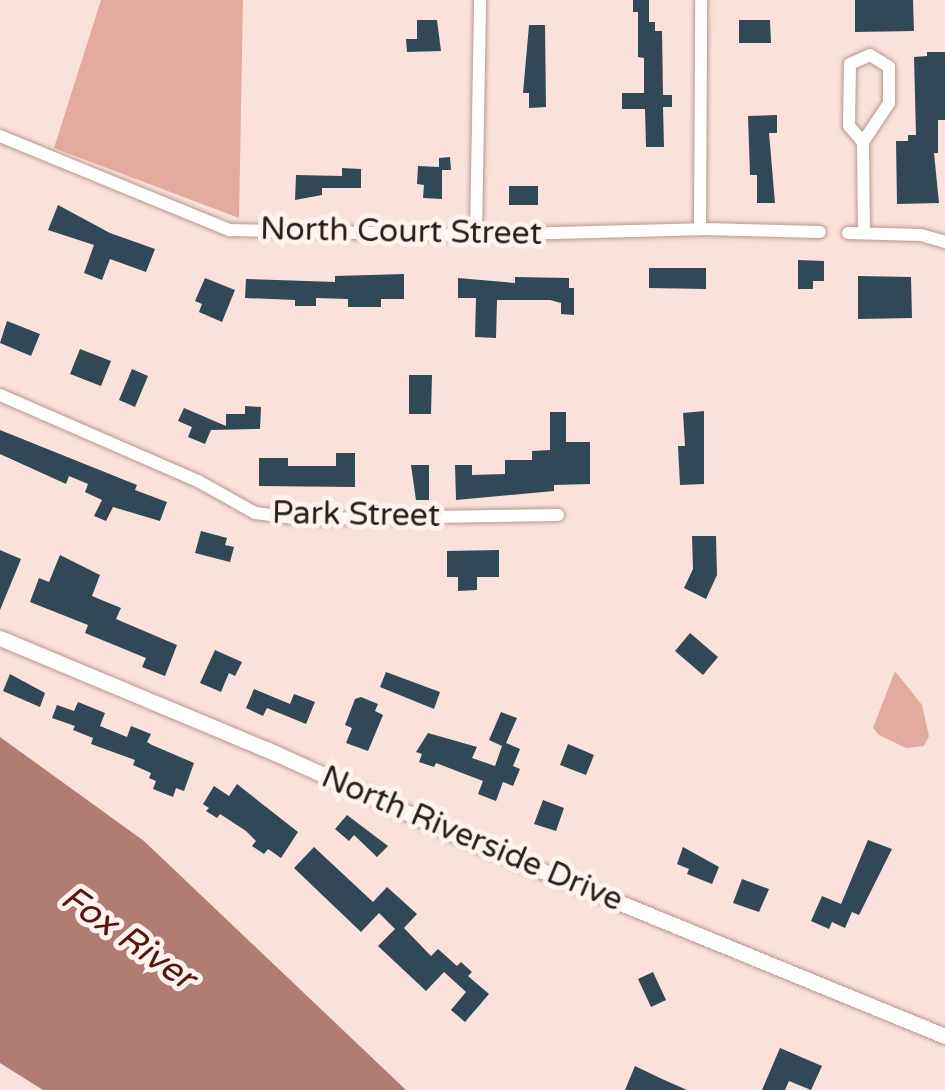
<!DOCTYPE html>
<style>
body{margin:0}
#map{position:relative;width:945px;height:1090px;overflow:hidden;background:#fbe1db;font-family:"Varela Round",sans-serif}
div>[style]{position:absolute}
.green>*{inset:0;background:#e2ab9d}
.water>*{inset:0;background:#b17d70}
.building>*{inset:0;background:#314856}
.roads{filter:drop-shadow(0 0 2px #b59890) drop-shadow(0 0 2px #b59890)}
.minor>*{height:12px;margin:-6px;padding:0 6px;transform-origin:6px;border-radius:6px;background:#fff}
.tertiary>*{height:15px;margin:-7.5px;padding:0 7.5px;transform-origin:7.5px;border-radius:7.5px;background:#fff}
span{translate:-50% -50%;white-space:nowrap;text-align:center;line-height:1.15;-webkit-text-stroke:10px #fff2ef;paint-order:stroke}
.street-label{font-size:32px;color:#2b1f1d}
.water-label{font-size:35px;color:#571607;font-style:italic}
</style>
<div id="map">
<div class="green">
<div style="clip-path:polygon(101px 0,243px 0,239px 218px,54px 148px)"></div>
<div style="clip-path:polygon(895px 671px,922px 705px,929px 736px,924px 746px,906px 748px,879px 735px,873px 728px)"></div>
</div>
<div class="water">
<div style="clip-path:polygon(0 737px,144px 841px,406px 1090px,43px 1090px,0 1063px)"></div>
</div>
<div class="building">
<div style="clip-path:polygon(633px 0,649px 0,649px 22px,655px 22px,655px 31px,662px 31px,663px 95px,672px 95px,672px 107px,663px 107px,664px 147px,646px 147px,645px 109px,622px 109px,622px 93px,644px 93px,644px 58px,638px 57px,638px 12px,633px 12px)"></div>
<div style="clip-path:polygon(855px 0,913px 0,914px 31px,855px 32px)"></div>
<div style="clip-path:polygon(417px 20px,437px 20px,441px 51px,407px 52px,406px 39px,417px 39px)"></div>
<div style="clip-path:polygon(739px 20px,770px 20px,771px 43px,739px 43px)"></div>
<div style="clip-path:polygon(529px 25px,545px 25px,546px 107px,529px 108px,529px 93px,523px 93px)"></div>
<div style="clip-path:polygon(927px 52px,945px 52px,945px 120px,938px 120px,938px 153px,934px 153px,939px 203px,897px 204px,896px 141px,908px 141px,908px 135px,916px 135px,914px 57px,927px 56px)"></div>
<div style="clip-path:polygon(777px 115px,777px 133px,769px 133px,775px 203px,757px 203px,757px 175px,750px 175px,748px 116px)"></div>
<div style="clip-path:polygon(450px 157px,451px 170px,442px 170px,442px 199px,423px 198px,424px 185px,417px 184px,418px 166px,439px 167px,439px 158px)"></div>
<div style="clip-path:polygon(342px 168px,361px 169px,361px 188px,322px 188px,322px 195px,295px 200px,296px 175px,342px 176px)"></div>
<div style="clip-path:polygon(509px 186px,538px 186px,538px 205px,509px 205px)"></div>
<div style="clip-path:polygon(58px 205px,110px 233px,155px 249px,146px 272px,110px 259px,102px 280px,84px 273px,94px 245px,48px 230px)"></div>
<div style="clip-path:polygon(798px 260px,824px 261px,824px 281px,813px 281px,813px 289px,798px 289px)"></div>
<div style="clip-path:polygon(649px 268px,706px 268px,706px 289px,649px 288px)"></div>
<div style="clip-path:polygon(404px 274px,404px 299px,381px 299px,381px 307px,348px 307px,348px 299px,316px 298px,316px 306px,295px 306px,295px 300px,245px 298px,246px 279px,335px 282px,335px 276px)"></div>
<div style="clip-path:polygon(858px 276px,911px 277px,912px 318px,858px 319px)"></div>
<div style="clip-path:polygon(515px 277px,569px 278px,569px 288px,574px 288px,574px 315px,561px 314px,561px 303px,550px 300px,497px 300px,496px 338px,475px 337px,476px 298px,458px 298px,458px 278px,515px 283px)"></div>
<div style="clip-path:polygon(205px 278px,235px 290px,222px 322px,199px 312px,202px 304px,195px 301px)"></div>
<div style="clip-path:polygon(7px 321px,40px 334px,31px 356px,0 343px)"></div>
<div style="clip-path:polygon(80px 349px,111px 361px,101px 386px,70px 374px)"></div>
<div style="clip-path:polygon(132px 369px,148px 376px,135px 407px,119px 400px)"></div>
<div style="clip-path:polygon(409px 375px,432px 375px,431px 414px,409px 414px)"></div>
<div style="clip-path:polygon(245px 406px,261px 407px,260px 429px,211px 430px,205px 444px,188px 437px,192px 427px,178px 421px,184px 408px,226px 426px,226px 414px,245px 414px)"></div>
<div style="clip-path:polygon(704px 411px,704px 484px,680px 485px,678px 446px,685px 446px,683px 413px)"></div>
<div style="clip-path:polygon(550px 412px,566px 412px,566px 442px,590px 442px,590px 484px,554px 485px,554px 491px,456px 500px,455px 465px,472px 465px,472px 475px,505px 474px,505px 460px,532px 460px,532px 451px,550px 450px)"></div>
<div style="clip-path:polygon(0 430px,137px 485px,135px 490px,167px 502px,160px 521px,113px 507px,106px 521px,94px 516px,102px 500px,85px 492px,88px 484px,69px 476px,66px 484px,0 454px)"></div>
<div style="clip-path:polygon(336px 453px,355px 453px,355px 487px,259px 486px,259px 458px,288px 458px,288px 466px,336px 466px)"></div>
<div style="clip-path:polygon(411px 465px,429px 465px,429px 500px,416px 500px)"></div>
<div style="clip-path:polygon(201px 531px,227px 538px,225px 545px,234px 547px,230px 562px,195px 553px)"></div>
<div style="clip-path:polygon(692px 536px,716px 536px,717px 575px,706px 599px,684px 588px,693px 569px)"></div>
<div style="clip-path:polygon(0 550px,21px 559px,0 610px)"></div>
<div style="clip-path:polygon(499px 550px,499px 577px,477px 577px,477px 590px,458px 591px,458px 577px,447px 577px,447px 551px)"></div>
<div style="clip-path:polygon(60px 555px,100px 575px,92px 596px,121px 608px,116px 619px,177px 645px,165px 676px,142px 667px,146px 658px,85px 633px,88px 625px,30px 602px,39px 578px,49px 582px)"></div>
<div style="clip-path:polygon(690px 633px,718px 657px,703px 675px,675px 651px)"></div>
<div style="clip-path:polygon(215px 650px,242px 662px,235px 676px,229px 673px,221px 692px,200px 683px)"></div>
<div style="clip-path:polygon(386px 672px,440px 692px,434px 709px,380px 687px)"></div>
<div style="clip-path:polygon(10px 674px,45px 693px,40px 707px,3px 691px)"></div>
<div style="clip-path:polygon(254px 689px,290px 704px,294px 694px,315px 702px,306px 724px,267px 708px,263px 716px,246px 708px)"></div>
<div style="clip-path:polygon(361px 697px,378px 704px,375px 711px,383px 715px,368px 751px,346px 743px,352px 728px,345px 725px,355px 699px)"></div>
<div style="clip-path:polygon(78px 702px,105px 713px,100px 726px,127px 737px,131px 726px,151px 734px,147px 742px,152px 745px,194px 763px,184px 791px,176px 788px,173px 797px,153px 789px,156px 781px,149px 778px,151px 773px,133px 765px,135px 760px,91px 744px,93px 738px,73px 730px,75px 726px,52px 718px,57px 705px,74px 711px)"></div>
<div style="clip-path:polygon(501px 712px,517px 718px,506px 743px,520px 749px,513px 766px,520px 769px,513px 786px,503px 782px,496px 801px,478px 794px,483px 781px,436px 763px,434px 767px,419px 762px,422px 754px,416px 752px,428px 733px,477px 747px,472px 758px,495px 766px,502px 746px,489px 740px)"></div>
<div style="clip-path:polygon(568px 744px,594px 755px,586px 775px,560px 765px)"></div>
<div style="clip-path:polygon(237px 784px,298px 832px,281px 858px,268px 849px,264px 854px,252px 846px,256px 841px,246px 831px,220px 814px,217px 818px,206px 811px,209px 808px,203px 804px,214px 786px,229px 796px)"></div>
<div style="clip-path:polygon(543px 800px,564px 808px,556px 831px,534px 824px)"></div>
<div style="clip-path:polygon(347px 815px,388px 846px,377px 857px,354px 835px,349px 841px,335px 829px)"></div>
<div style="clip-path:polygon(868px 840px,892px 849px,859px 915px,852px 912px,845px 928px,832px 922px,829px 929px,811px 921px,822px 896px,841px 904px)"></div>
<div style="clip-path:polygon(314px 847px,373px 902px,387px 887px,417px 914px,404px 928px,431px 956px,438px 949px,457px 966px,461px 962px,472px 972px,468px 976px,489px 994px,465px 1022px,451px 1010px,466px 992px,444px 972px,426px 991px,378px 946px,395px 929px,379px 913px,361px 932px,294px 868px)"></div>
<div style="clip-path:polygon(683px 847px,719px 867px,712px 884px,687px 874px,689px 869px,677px 864px)"></div>
<div style="clip-path:polygon(742px 879px,769px 889px,759px 912px,733px 903px)"></div>
<div style="clip-path:polygon(653px 972px,666px 1000px,651px 1007px,638px 979px)"></div>
<div style="clip-path:polygon(780px 1048px,822px 1066px,811px 1090px,789px 1081px,785px 1090px,762px 1090px)"></div>
<div style="clip-path:polygon(635px 1066px,662px 1079px,687px 1090px,625px 1090px)"></div>
</div>
<div class="roads">
<div class="minor">
<div style="left:0;top:136px;width:248px;rotate:22.3deg"></div>
<div style="left:229px;top:230px;width:247px;rotate:1.2deg"></div>
<div style="left:476px;top:235px;width:224px;rotate:-1.5deg"></div>
<div style="left:700px;top:229px;width:120px;rotate:1.4deg"></div>
<div style="left:863px;top:142px;width:21px;rotate:-131deg"></div>
<div style="left:849px;top:126px;width:62px;rotate:-89.1deg"></div>
<div style="left:850px;top:64px;width:22px;rotate:-24deg"></div>
<div style="left:870px;top:55px;width:22px;rotate:32deg"></div>
<div style="left:889px;top:67px;width:36px;rotate:90deg"></div>
<div style="left:889px;top:103px;width:47px;rotate:123.7deg"></div>
<div style="left:863px;top:142px;width:91px;rotate:89.4deg"></div>
<div style="left:700px;top:229px;width:229px;rotate:-89.7deg"></div>
<div style="left:848px;top:233px;width:73px;rotate:1.6deg"></div>
<div style="left:921px;top:235px;width:25px;rotate:16deg"></div>
<div style="left:476px;top:235px;width:235px;rotate:-89deg"></div>
<div style="left:0;top:395px;width:216px;rotate:23.5deg"></div>
<div style="left:198px;top:481px;width:65px;rotate:29.3deg"></div>
<div style="left:255px;top:513px;width:49px;rotate:7deg"></div>
<div style="left:304px;top:519px;width:254px;rotate:-0.9deg"></div>
</div>
<div class="tertiary">
<div style="left:0;top:638px;width:288px;rotate:22.7deg"></div>
<div style="left:266px;top:749px;width:234px;rotate:24.3deg"></div>
<div style="left:479px;top:845px;width:504px;rotate:22.29deg"></div>
</div>
</div>
<div class="street-label">
<span style="left:401px;top:232px;rotate:1deg">North Court Street</span>
<span style="left:356px;top:515px;rotate:1deg">Park Street</span>
<span style="left:472px;top:839px;rotate:23deg">North Riverside Drive</span>
</div>
<div class="water-label">
<span style="left:128px;top:938px;rotate:35deg">Fox River</span>
</div>
</div>
